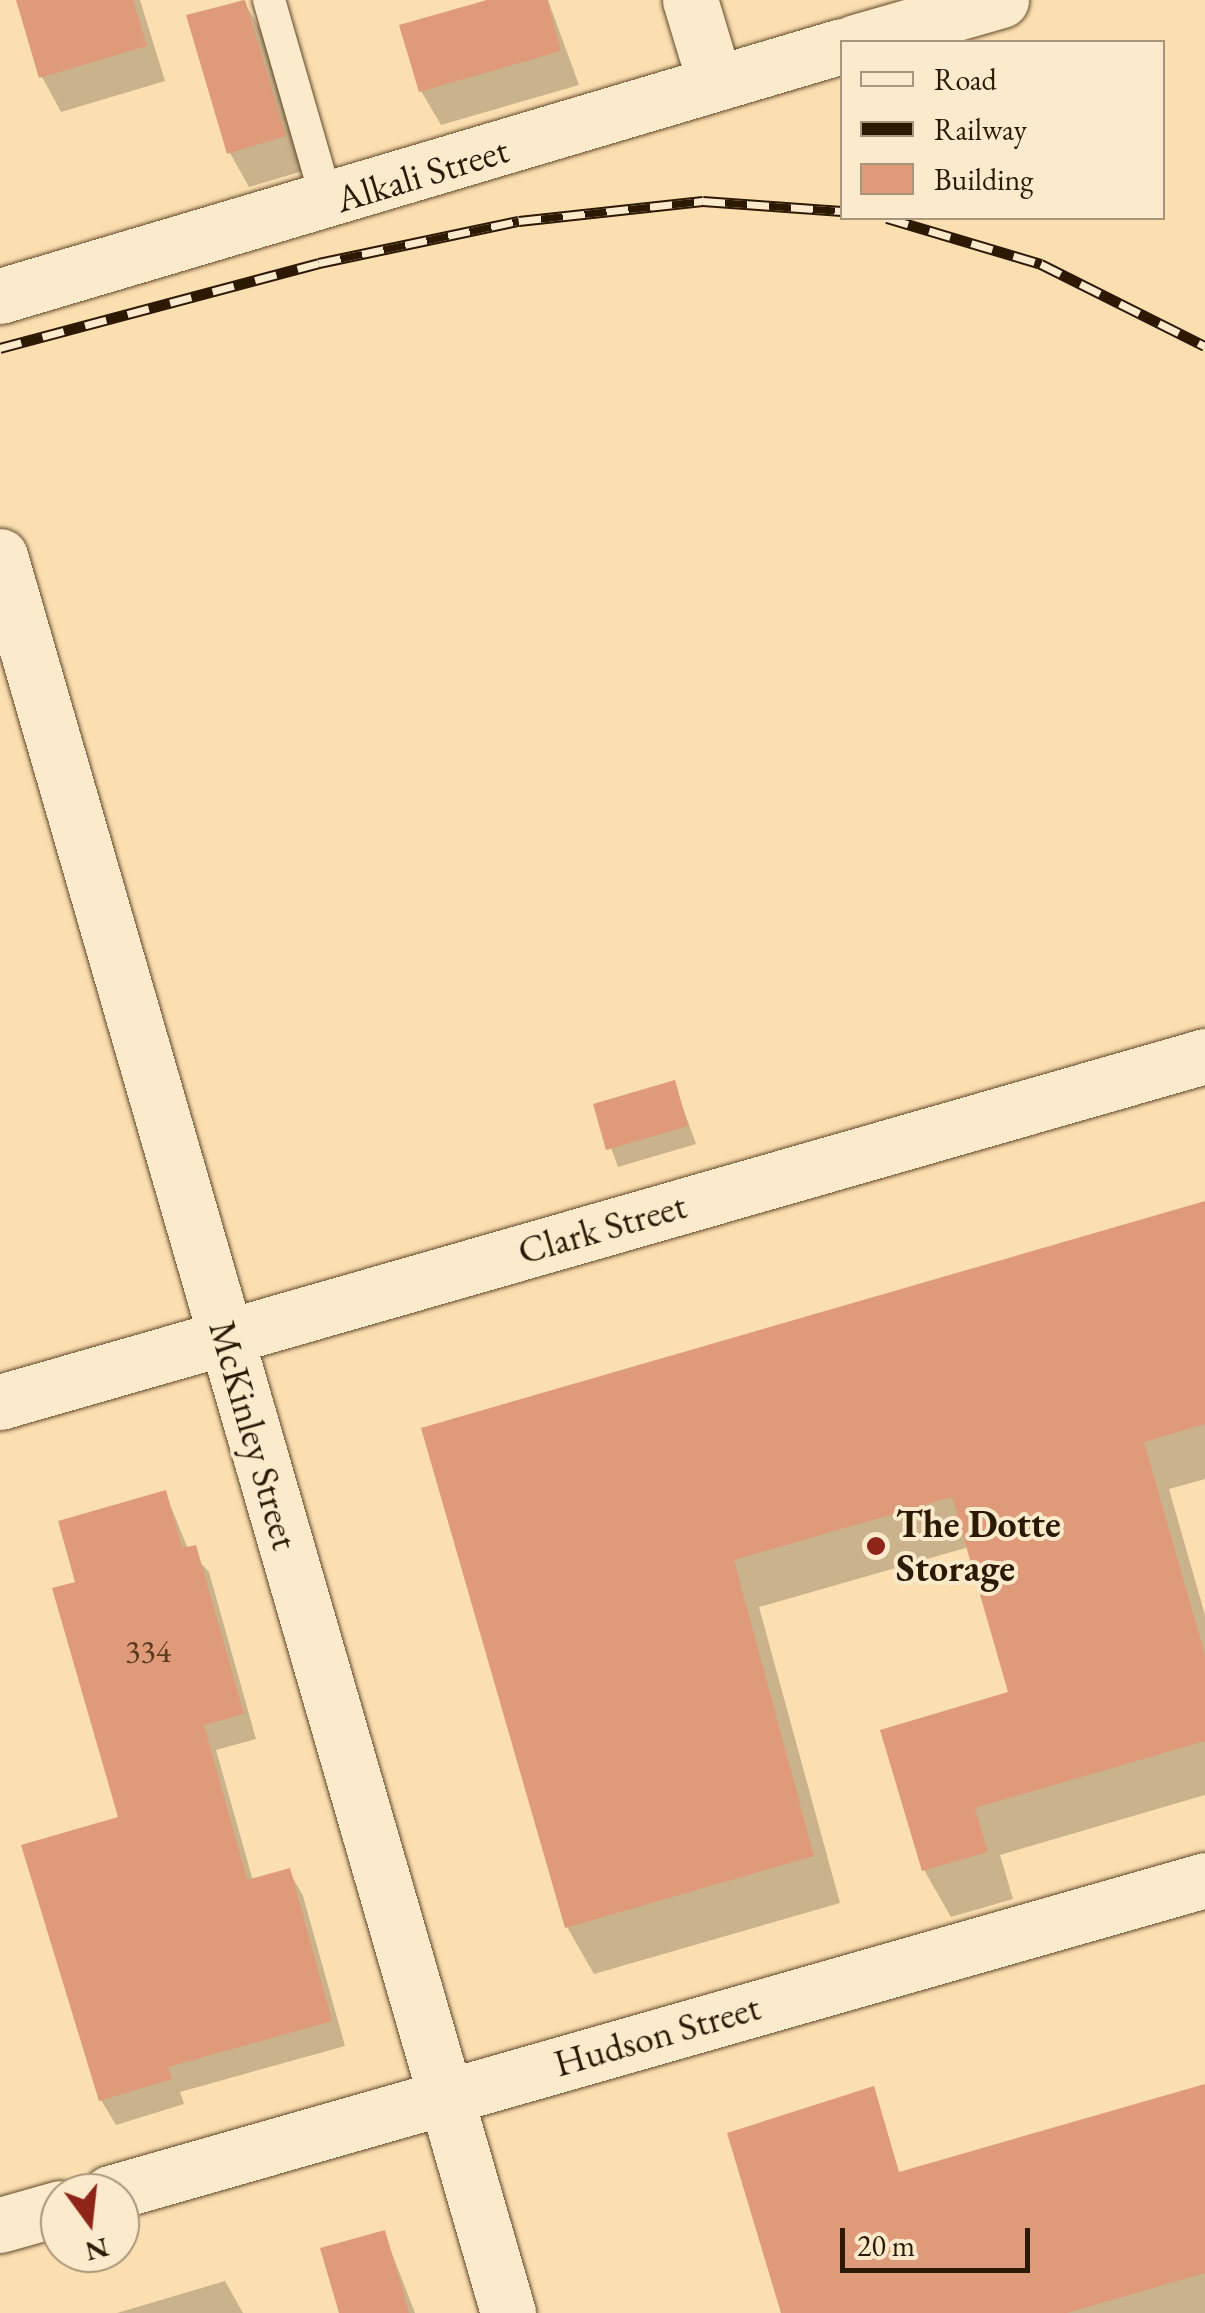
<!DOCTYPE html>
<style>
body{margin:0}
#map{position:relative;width:1205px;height:2313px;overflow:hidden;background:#fcdfb0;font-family:"EB Garamond",serif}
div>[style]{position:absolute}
.shadow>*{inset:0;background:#0003}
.building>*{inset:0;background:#df9b79}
.roads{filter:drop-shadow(0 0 2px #604a2c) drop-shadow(0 0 2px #604a2c)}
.lane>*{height:32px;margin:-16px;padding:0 16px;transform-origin:16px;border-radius:16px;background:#fdeacc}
.street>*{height:55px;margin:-27.5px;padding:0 27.5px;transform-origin:27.5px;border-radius:27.5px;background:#fdeacc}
.rail>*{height:11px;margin-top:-5.5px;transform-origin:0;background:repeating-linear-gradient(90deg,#fdeacc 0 22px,#2c1900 0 44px);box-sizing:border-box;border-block:2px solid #2c1900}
.dots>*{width:28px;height:28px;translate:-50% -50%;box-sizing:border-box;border:5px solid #fdeacc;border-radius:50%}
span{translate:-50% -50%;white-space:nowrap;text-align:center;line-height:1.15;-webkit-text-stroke:8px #fdeacc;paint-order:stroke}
.number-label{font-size:32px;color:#593a1e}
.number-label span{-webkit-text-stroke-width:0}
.street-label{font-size:38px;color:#2c1900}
.poi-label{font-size:38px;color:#2c1900;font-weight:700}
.left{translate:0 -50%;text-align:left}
.legend{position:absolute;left:840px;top:40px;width:325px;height:180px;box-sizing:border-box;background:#fdeacc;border:2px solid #a9967a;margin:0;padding:12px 18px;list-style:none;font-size:30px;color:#2c1900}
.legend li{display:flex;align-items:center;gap:20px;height:50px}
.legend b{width:50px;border:2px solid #a9967a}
.north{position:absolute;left:40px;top:2173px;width:100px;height:100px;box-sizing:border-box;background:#fdeacc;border:2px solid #a9967a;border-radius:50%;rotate:165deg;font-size:28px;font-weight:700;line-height:40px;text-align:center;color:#2c1900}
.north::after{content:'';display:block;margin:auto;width:35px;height:45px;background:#8f2418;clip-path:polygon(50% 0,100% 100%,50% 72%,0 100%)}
.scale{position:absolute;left:840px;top:2228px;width:190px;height:45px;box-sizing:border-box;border:5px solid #2c1900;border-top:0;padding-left:12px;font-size:30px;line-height:35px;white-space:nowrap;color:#2c1900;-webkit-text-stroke:8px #fdeacc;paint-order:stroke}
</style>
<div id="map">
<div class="shadow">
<div style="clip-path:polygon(22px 0,140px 0,165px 81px,61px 112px,42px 77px)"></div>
<div style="clip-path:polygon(243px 0,263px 34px,303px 171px,249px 187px,230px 153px,189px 17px)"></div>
<div style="clip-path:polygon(496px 0,548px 0,579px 85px,441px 125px,421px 91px)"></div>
<div style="clip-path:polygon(674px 1083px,696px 1144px,618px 1167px,596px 1106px)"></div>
<div style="clip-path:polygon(1205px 1208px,1205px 1479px,1169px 1489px,1205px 1615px,1205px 1795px,1000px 1855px,1013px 1899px,951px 1917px,924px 1870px,1012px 1693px,969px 1547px,759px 1607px,840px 1903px,594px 1974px,567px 1927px,424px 1429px)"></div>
<div style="clip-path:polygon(165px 1492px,188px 1549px,209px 1572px,256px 1739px,216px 1750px,253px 1881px,289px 1871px,303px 1896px,345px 2046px,180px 2092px,184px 2104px,116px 2125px,101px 2100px,121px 1818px,78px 1584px)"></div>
<div style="clip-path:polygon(1205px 2086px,1205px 2313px,945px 2313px)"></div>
<div style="clip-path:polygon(384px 2233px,415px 2313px,342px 2313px)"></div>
<div style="clip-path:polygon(225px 2281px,243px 2313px,117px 2313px)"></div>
</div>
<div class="building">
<div style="clip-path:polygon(16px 0,133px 0,147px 46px,39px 78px)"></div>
<div style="clip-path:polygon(245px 0,286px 136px,227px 154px,186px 15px)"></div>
<div style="clip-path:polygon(487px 0,547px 0,561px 51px,419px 92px,399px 25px)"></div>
<div style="clip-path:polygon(675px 1080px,688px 1126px,606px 1150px,593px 1104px)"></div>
<div style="clip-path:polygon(1205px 1201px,1205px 1424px,1144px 1442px,1205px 1655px,1205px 1741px,975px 1808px,988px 1852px,922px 1871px,880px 1730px,1008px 1692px,952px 1497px,734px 1560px,814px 1856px,565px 1928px,421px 1428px)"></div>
<div style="clip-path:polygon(166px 1490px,182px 1548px,196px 1545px,244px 1714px,204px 1725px,247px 1880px,290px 1868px,332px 2021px,168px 2067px,172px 2079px,99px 2101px,21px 1845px,118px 1817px,52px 1588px,75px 1582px,58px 1521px)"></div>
<div style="clip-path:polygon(1205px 2084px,1205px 2273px,1067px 2313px,781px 2313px,727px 2133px,874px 2086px,899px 2172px)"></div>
<div style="clip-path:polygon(385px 2230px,409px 2313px,339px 2313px,320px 2248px)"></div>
</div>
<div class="roads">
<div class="lane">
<div style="left:269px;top:0;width:212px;rotate:73.9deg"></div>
</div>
<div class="street">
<div style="left:690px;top:0;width:87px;rotate:73.2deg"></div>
<div style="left:855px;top:42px;width:152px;rotate:-16deg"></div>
<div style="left:0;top:296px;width:878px;rotate:-16.54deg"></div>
<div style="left:0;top:556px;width:1829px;rotate:73.87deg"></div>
<div style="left:0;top:1402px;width:1254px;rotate:-16.02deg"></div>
<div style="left:110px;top:2193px;width:1139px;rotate:-15.95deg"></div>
<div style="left:0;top:2225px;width:62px;rotate:-15.8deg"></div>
</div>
</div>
<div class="rail">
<div style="left:887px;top:218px;width:161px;rotate:16.6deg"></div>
<div style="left:1041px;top:264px;width:183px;rotate:26.6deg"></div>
<div style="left:0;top:348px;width:330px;rotate:-14.9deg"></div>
<div style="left:319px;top:263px;width:204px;rotate:-11.9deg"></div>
<div style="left:519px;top:221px;width:185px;rotate:-6.2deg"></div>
<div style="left:703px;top:201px;width:139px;rotate:4.1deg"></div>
</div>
<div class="dots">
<div style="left:876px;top:1546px;background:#8f2418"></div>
</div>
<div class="number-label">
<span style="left:148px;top:1651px">334</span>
</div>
<div class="street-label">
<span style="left:422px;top:174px;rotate:-17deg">Alkali Street</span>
<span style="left:602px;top:1228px;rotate:-16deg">Clark Street</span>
<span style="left:254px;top:1435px;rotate:74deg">McKinley Street</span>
<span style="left:657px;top:2035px;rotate:-16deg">Hudson Street</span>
</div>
<div class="poi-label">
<span class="left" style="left:896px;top:1546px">The Dotte<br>Storage</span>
</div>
<ul class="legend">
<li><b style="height:12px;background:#fdeacc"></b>Road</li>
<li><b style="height:12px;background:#2c1900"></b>Railway</li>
<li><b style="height:28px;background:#df9b79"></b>Building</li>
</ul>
<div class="north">N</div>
<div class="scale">20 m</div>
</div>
